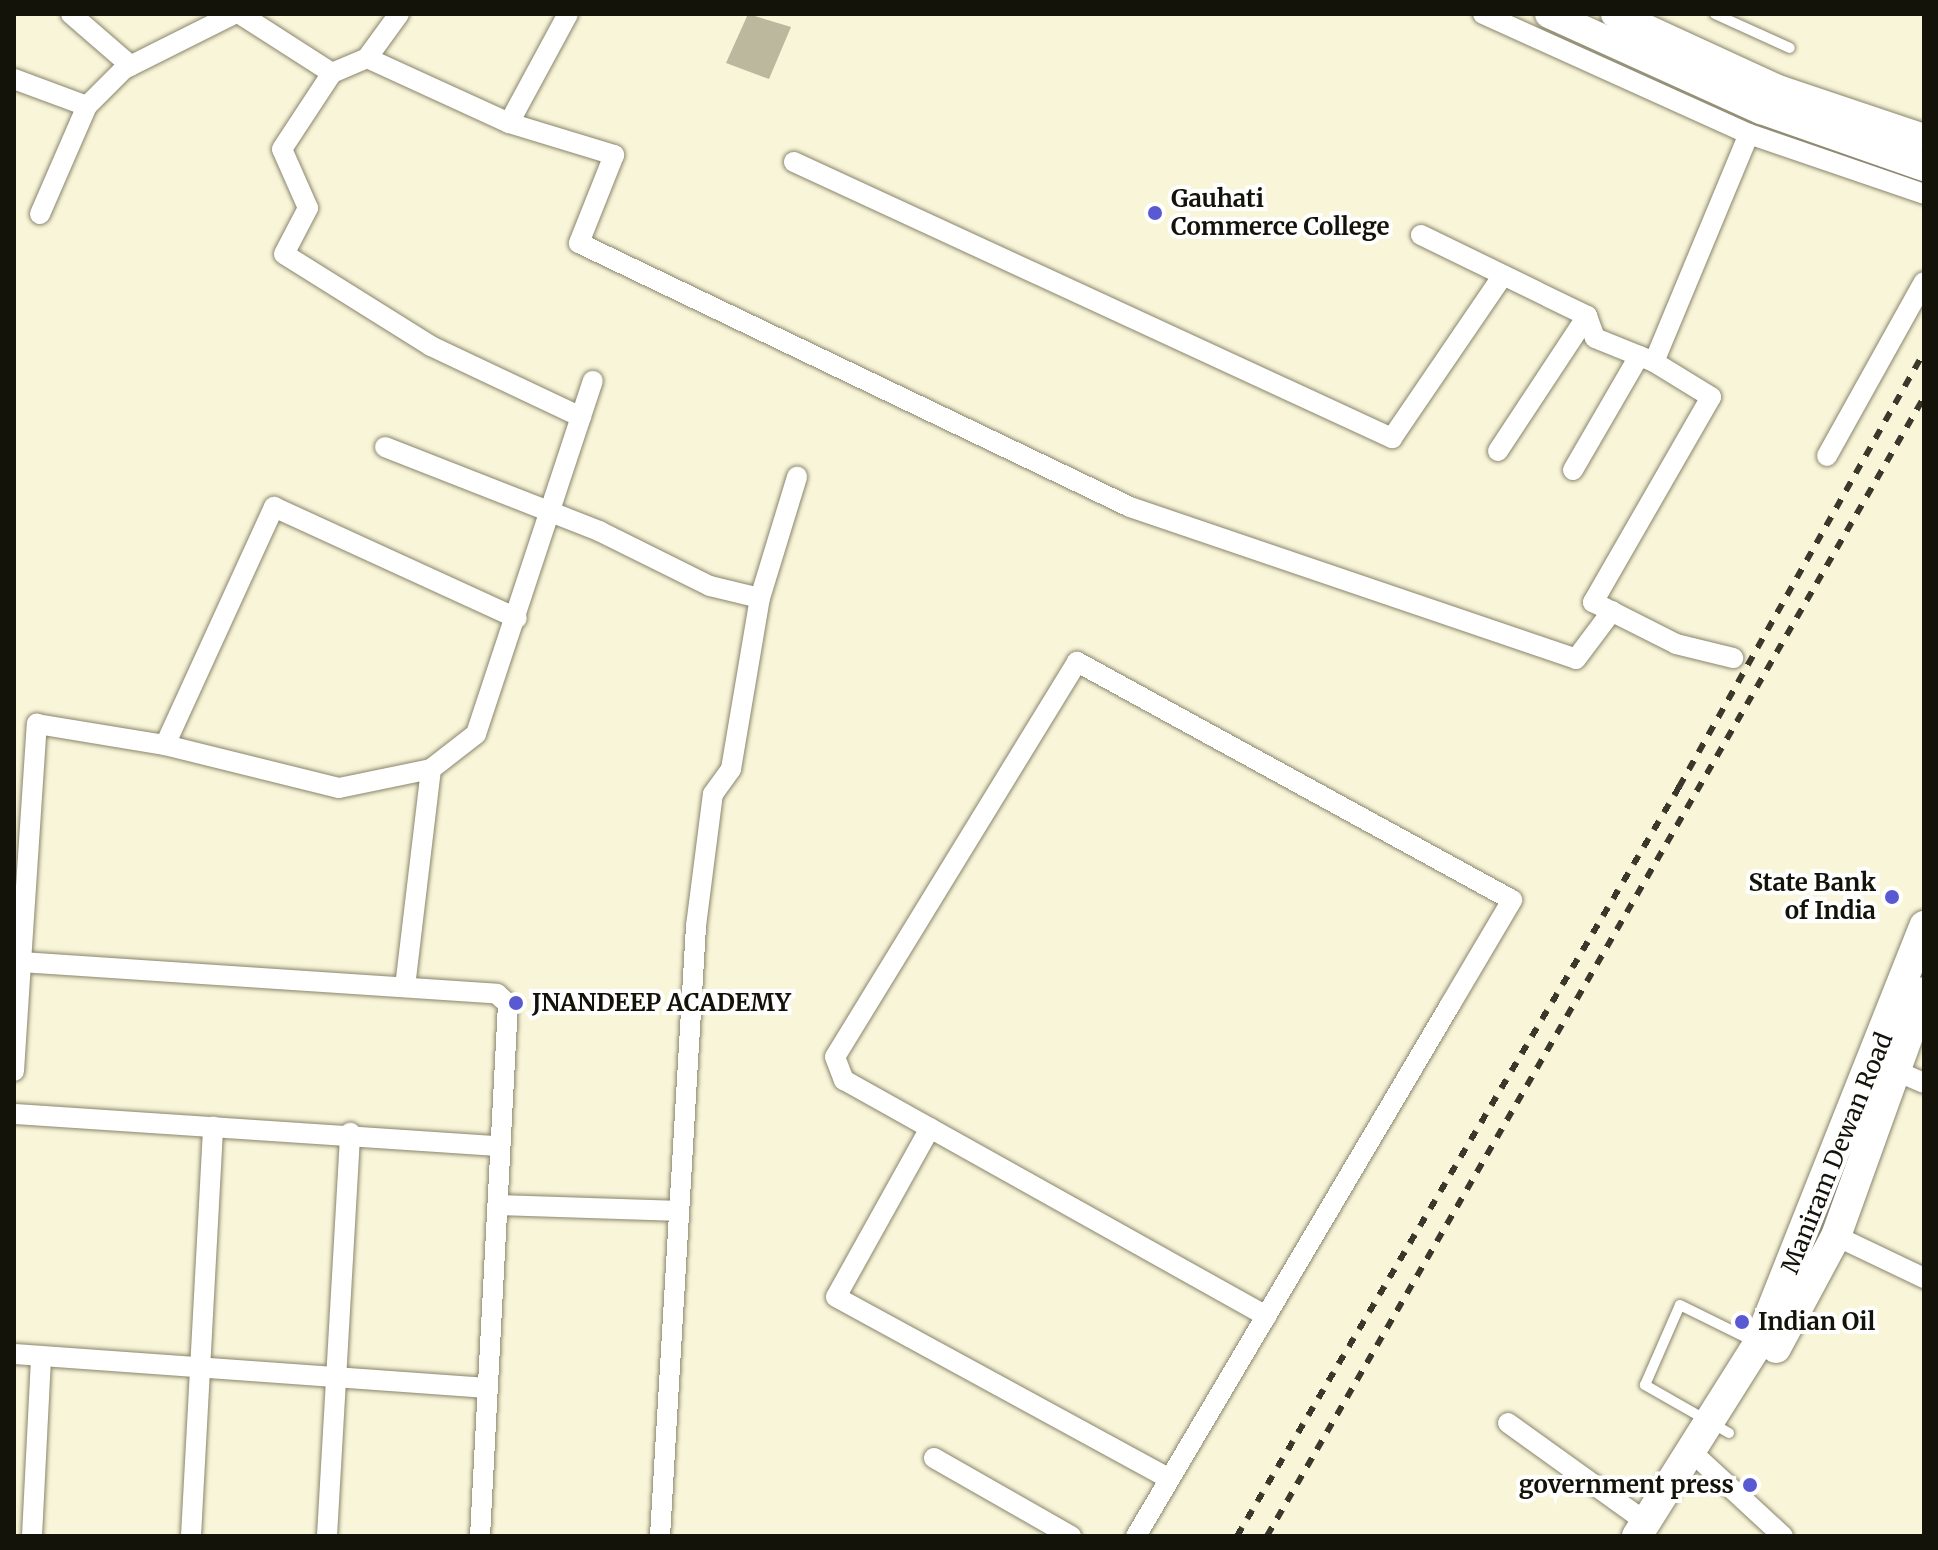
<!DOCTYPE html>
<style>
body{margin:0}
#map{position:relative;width:1938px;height:1550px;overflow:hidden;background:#f9f5d9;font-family:Merriweather,serif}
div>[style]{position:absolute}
.building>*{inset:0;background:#bcb89d}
.roads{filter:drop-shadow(0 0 2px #89856c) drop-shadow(0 0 2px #89856c)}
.lane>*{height:10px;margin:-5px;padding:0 5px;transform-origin:5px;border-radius:5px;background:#fff}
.street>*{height:20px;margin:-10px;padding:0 10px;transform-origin:10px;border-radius:10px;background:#fff}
.secondary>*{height:28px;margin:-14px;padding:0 14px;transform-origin:14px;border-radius:14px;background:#fff}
.primary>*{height:30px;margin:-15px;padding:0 15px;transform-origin:15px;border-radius:15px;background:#fff}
.rail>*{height:6px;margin-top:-3px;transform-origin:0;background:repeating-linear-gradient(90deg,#3a382b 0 10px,transparent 0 20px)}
.dots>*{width:22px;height:22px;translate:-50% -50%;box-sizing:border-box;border:4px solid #fff;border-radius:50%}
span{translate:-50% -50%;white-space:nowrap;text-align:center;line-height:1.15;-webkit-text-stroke:8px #fff;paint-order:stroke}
.poi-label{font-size:24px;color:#141309;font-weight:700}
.left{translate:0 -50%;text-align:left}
.right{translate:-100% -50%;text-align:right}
.street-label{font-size:24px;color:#141309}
.frame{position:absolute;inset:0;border:16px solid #141309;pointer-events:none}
</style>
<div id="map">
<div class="building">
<div style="clip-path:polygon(748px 14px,791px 27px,769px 79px,726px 63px)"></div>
</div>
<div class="roads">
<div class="lane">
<div style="left:1715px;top:14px;width:82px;rotate:24.4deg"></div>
<div style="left:1729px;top:1433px;width:97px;rotate:-150.3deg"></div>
<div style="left:1645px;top:1385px;width:87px;rotate:-66.4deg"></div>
<div style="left:1680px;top:1305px;width:86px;rotate:26.3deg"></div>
</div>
<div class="street">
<div style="left:71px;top:14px;width:79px;rotate:40.9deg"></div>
<div style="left:240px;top:14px;width:109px;rotate:32.7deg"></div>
<div style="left:1483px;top:14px;width:292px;rotate:24.3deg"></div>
<div style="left:1749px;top:134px;width:185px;rotate:18.9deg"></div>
<div style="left:367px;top:58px;width:54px;rotate:-54deg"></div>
<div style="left:14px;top:79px;width:78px;rotate:20.3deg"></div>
<div style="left:509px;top:123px;width:124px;rotate:-61.6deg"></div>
<div style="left:794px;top:162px;width:659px;rotate:24.78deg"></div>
<div style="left:1392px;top:438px;width:197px;rotate:-55.7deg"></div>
<div style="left:40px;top:214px;width:118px;rotate:-66.5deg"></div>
<div style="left:87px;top:106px;width:52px;rotate:-45deg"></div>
<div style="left:124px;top:69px;width:123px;rotate:-26.6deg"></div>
<div style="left:1421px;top:235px;width:185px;rotate:26deg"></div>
<div style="left:1587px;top:316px;width:23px;rotate:70deg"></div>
<div style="left:1595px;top:338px;width:64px;rotate:22.1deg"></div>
<div style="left:1654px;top:362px;width:247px;rotate:-67.4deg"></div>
<div style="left:1654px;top:362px;width:67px;rotate:31.6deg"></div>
<div style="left:1711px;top:397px;width:237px;rotate:119.9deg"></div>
<div style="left:1593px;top:602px;width:93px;rotate:26.8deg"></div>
<div style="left:1676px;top:644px;width:59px;rotate:13.8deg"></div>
<div style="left:581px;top:417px;width:166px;rotate:-154.7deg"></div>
<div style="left:431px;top:346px;width:173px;rotate:-148deg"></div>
<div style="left:284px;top:254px;width:52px;rotate:-62.4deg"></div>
<div style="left:308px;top:208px;width:64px;rotate:-113.8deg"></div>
<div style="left:282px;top:149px;width:91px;rotate:-56.7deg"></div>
<div style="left:332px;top:73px;width:38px;rotate:-23deg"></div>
<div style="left:367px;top:58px;width:156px;rotate:24.6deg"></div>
<div style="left:509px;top:123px;width:110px;rotate:16.9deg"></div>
<div style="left:614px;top:155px;width:95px;rotate:111.7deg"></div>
<div style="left:579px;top:243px;width:611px;rotate:25.6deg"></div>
<div style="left:1130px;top:507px;width:471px;rotate:18.8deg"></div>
<div style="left:1576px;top:659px;width:60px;rotate:-53.1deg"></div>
<div style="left:385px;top:447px;width:230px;rotate:21.4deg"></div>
<div style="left:599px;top:531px;width:124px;rotate:26.4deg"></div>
<div style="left:710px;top:586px;width:51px;rotate:13.5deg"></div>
<div style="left:1498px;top:451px;width:162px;rotate:-56.6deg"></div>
<div style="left:1827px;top:456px;width:199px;rotate:-60.9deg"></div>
<div style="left:1573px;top:470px;width:132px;rotate:-59.9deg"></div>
<div style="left:165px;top:745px;width:262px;rotate:-65.4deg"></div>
<div style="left:274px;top:507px;width:267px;rotate:24.6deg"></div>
<div style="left:21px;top:962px;width:239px;rotate:-86.2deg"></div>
<div style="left:37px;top:724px;width:130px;rotate:9.3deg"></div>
<div style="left:165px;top:745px;width:179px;rotate:13.9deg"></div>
<div style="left:339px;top:788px;width:94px;rotate:-11.7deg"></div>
<div style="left:431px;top:769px;width:57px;rotate:-37.9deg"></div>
<div style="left:476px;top:734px;width:372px;rotate:-71.7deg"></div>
<div style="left:405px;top:987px;width:220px;rotate:-83.2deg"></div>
<div style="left:1887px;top:1067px;width:40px;rotate:23.4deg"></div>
<div style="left:14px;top:1071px;width:109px;rotate:-86.3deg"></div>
<div style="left:21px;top:962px;width:477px;rotate:3.8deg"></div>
<div style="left:497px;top:994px;width:15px;rotate:42deg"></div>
<div style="left:508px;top:1004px;width:533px;rotate:93.01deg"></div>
<div style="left:14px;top:1114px;width:486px;rotate:3.8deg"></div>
<div style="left:930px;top:1128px;width:193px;rotate:119.1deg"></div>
<div style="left:836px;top:1297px;width:380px;rotate:28.6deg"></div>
<div style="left:500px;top:1205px;width:179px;rotate:1.9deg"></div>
<div style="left:1836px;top:1236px;width:98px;rotate:25.5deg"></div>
<div style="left:14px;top:1354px;width:475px;rotate:4.1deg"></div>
<div style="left:1508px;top:1423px;width:170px;rotate:35.7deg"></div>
<div style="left:1694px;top:1454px;width:121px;rotate:42.7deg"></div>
<div style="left:934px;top:1458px;width:158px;rotate:29.7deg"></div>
<div style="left:32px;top:1536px;width:179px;rotate:-87.1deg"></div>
<div style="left:191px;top:1536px;width:410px;rotate:-86.9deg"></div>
<div style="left:327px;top:1536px;width:404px;rotate:-86.7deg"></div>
<div style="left:660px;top:1536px;width:611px;rotate:-86.62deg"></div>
<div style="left:696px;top:926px;width:133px;rotate:-82.7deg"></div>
<div style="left:713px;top:794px;width:31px;rotate:-54deg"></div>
<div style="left:731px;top:769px;width:173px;rotate:-80.4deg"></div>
<div style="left:760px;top:598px;width:127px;rotate:-73deg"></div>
<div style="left:1136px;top:1536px;width:617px;rotate:-59.4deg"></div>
<div style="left:1450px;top:1005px;width:122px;rotate:-59.4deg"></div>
<div style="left:1512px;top:900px;width:496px;rotate:-151.3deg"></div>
<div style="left:1077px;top:662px;width:463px;rotate:121.5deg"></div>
<div style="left:835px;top:1057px;width:25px;rotate:69deg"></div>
<div style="left:844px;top:1080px;width:484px;rotate:29.2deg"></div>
</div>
<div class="secondary">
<div style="left:1549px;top:14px;width:233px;rotate:24.4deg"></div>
<div style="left:1761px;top:110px;width:173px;rotate:19.3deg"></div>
<div style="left:1615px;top:14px;width:179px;rotate:24.7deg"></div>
<div style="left:1778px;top:89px;width:154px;rotate:18.6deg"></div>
</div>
<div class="primary">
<div style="left:1776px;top:1348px;width:127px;rotate:-61.8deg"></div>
<div style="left:1836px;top:1236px;width:259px;rotate:-70.2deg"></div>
<div style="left:1637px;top:1536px;width:227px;rotate:-57.8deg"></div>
<div style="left:1758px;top:1344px;width:450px;rotate:-68.3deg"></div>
</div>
</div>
<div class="rail">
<div style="left:1237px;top:1536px;width:870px;rotate:-59.45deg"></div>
<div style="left:1679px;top:787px;width:498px;rotate:-60.6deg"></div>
<div style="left:1267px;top:1536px;width:1315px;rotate:-60.02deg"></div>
</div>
<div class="dots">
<div style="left:1155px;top:213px;background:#595ad2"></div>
<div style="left:1892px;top:897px;background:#595ad2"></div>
<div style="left:516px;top:1003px;background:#595ad2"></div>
<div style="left:1742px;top:1322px;background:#595ad2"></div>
<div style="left:1750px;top:1485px;background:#595ad2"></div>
</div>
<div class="poi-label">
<span class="left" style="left:1171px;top:213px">Gauhati<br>Commerce College</span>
<span class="right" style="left:1876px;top:897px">State Bank<br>of India</span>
<span class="left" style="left:532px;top:1003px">JNANDEEP ACADEMY</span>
<span class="left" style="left:1758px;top:1322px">Indian Oil</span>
<span class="right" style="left:1734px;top:1485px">government press</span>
</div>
<div class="street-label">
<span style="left:1837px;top:1153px;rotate:-68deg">Maniram Dewan Road</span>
</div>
<div class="frame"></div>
</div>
